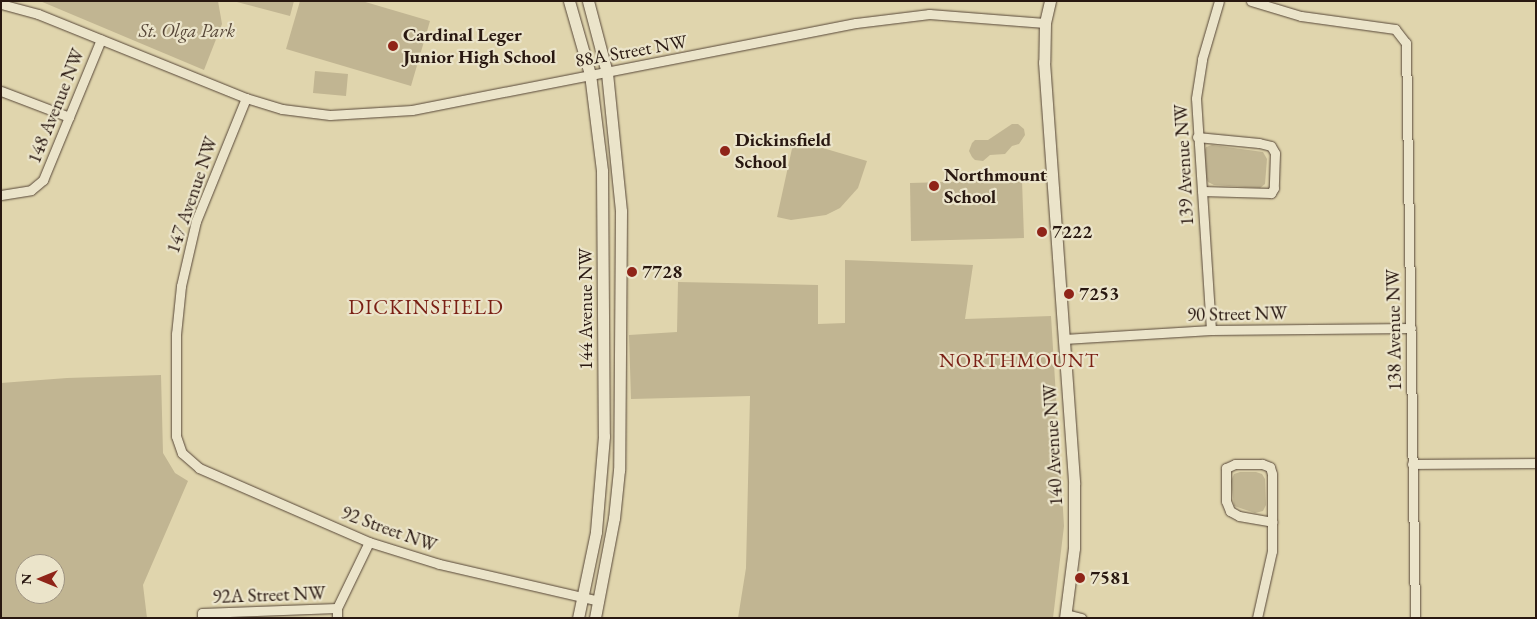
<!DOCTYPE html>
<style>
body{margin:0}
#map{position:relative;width:1537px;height:619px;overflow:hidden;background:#e0d5ad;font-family:"EB Garamond",serif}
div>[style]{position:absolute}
.green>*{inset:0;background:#c1b592}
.roads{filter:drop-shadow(0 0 1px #574738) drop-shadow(0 0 1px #574738)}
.street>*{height:9px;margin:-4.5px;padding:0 4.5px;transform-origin:4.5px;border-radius:4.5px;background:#ebe4ca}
.secondary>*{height:11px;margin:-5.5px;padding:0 5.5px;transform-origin:5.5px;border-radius:5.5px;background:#ebe4ca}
.dots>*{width:14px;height:14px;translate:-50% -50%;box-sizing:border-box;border:2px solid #ebe4ca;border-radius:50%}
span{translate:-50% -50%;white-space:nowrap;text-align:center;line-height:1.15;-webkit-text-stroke:4.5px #ebe4ca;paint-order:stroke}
.park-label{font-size:19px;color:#574738;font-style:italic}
.poi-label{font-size:19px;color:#291811;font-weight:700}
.left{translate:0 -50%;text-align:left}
.street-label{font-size:19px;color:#291811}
.neighbourhood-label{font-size:20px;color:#7a1f14;letter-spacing:1px}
.quarter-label{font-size:21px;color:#7a1f14;letter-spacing:1px}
.frame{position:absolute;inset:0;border:2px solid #291811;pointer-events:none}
.north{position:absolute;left:15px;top:554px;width:50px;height:50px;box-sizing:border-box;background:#ebe4ca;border:1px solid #9d9280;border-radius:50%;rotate:270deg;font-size:14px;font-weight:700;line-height:20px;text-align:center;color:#291811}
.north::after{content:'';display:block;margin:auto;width:18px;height:22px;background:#8f2418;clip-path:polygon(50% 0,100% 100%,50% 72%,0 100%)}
</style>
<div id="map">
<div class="green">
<div style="clip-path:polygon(40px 1px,218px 1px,222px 24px,204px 70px)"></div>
<div style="clip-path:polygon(233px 1px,294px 1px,290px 16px)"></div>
<div style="clip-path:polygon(300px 1px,362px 1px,430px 21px,411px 86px,286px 49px)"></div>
<div style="clip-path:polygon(315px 71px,348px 74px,346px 96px,313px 93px)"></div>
<div style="clip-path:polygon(1012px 124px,1018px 124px,1024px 129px,1025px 135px,1019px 144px,1012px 146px,1005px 154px,990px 155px,983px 161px,975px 160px,972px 157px,969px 151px,972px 143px,975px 140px,988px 140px)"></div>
<div style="clip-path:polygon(799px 141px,867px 161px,858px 188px,840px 208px,826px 215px,791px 220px,777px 217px,793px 144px)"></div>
<div style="clip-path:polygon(1212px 145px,1263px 152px,1267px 159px,1265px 184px,1260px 188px,1214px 185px,1208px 182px,1206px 178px,1204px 152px,1206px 147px)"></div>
<div style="clip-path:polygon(1022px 180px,1024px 238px,911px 241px,910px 183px)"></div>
<div style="clip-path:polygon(845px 260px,973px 265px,965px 319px,1051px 316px,1064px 526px,1053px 618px,738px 618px,746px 568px,750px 396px,631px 399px,629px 335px,677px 332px,678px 282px,818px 285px,818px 324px,845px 323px)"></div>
<div style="clip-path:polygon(evenodd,161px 375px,163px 453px,175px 473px,188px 481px,143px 585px,147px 618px,1px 618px,1px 383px,67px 378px,161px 375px,25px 564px,55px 564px,55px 594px,25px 594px,25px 564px)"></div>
<div style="clip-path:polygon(1240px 472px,1256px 472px,1262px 474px,1265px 479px,1266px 505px,1263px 511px,1255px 513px,1234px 506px,1231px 481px,1234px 474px)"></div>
</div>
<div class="roads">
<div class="street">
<div style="left:1251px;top:1px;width:52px;rotate:16.7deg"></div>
<div style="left:1301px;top:16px;width:95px;rotate:7.9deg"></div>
<div style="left:1395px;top:29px;width:18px;rotate:52deg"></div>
<div style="left:1406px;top:43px;width:575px;rotate:89.1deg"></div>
<div style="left:1px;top:4px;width:38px;rotate:15deg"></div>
<div style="left:38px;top:14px;width:224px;rotate:22deg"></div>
<div style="left:246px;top:98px;width:38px;rotate:17deg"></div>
<div style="left:282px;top:109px;width:48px;rotate:7.1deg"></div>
<div style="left:330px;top:115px;width:82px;rotate:-3.5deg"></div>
<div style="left:412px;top:110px;width:452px;rotate:-11.1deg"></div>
<div style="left:856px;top:23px;width:74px;rotate:-7deg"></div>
<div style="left:929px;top:14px;width:116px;rotate:4.4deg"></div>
<div style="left:1px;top:91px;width:73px;rotate:20.9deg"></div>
<div style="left:246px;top:98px;width:133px;rotate:112.1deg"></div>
<div style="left:196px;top:221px;width:67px;rotate:103deg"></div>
<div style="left:181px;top:286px;width:48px;rotate:95.9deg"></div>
<div style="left:176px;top:334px;width:102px;rotate:90deg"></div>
<div style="left:176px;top:436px;width:18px;rotate:71deg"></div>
<div style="left:182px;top:453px;width:23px;rotate:41deg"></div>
<div style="left:199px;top:468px;width:185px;rotate:23.5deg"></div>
<div style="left:369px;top:542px;width:73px;rotate:17.4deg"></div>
<div style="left:439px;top:564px;width:164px;rotate:13deg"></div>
<div style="left:1197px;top:137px;width:62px;rotate:5.5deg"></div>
<div style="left:1259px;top:143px;width:12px;rotate:14deg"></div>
<div style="left:1271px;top:146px;width:8px;rotate:60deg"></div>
<div style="left:1275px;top:153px;width:35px;rotate:92deg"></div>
<div style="left:1274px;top:188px;width:6px;rotate:121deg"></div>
<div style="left:1271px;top:193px;width:69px;rotate:-178.3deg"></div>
<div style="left:1px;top:195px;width:30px;rotate:-9deg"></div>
<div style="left:31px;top:190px;width:16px;rotate:-40deg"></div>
<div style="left:43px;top:180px;width:152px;rotate:-67.6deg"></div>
<div style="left:1211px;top:330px;width:232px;rotate:-93.7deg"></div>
<div style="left:1196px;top:98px;width:39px;rotate:-81deg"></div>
<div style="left:1202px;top:59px;width:60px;rotate:-73.7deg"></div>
<div style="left:1064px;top:339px;width:147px;rotate:-3.5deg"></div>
<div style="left:1211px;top:330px;width:200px;rotate:-0.6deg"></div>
<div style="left:1412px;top:464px;width:124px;rotate:-0.5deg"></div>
<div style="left:1066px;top:614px;width:16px;rotate:15deg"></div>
<div style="left:202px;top:618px;width:5px;rotate:-90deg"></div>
<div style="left:202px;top:613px;width:135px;rotate:-2.1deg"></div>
<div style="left:337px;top:618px;width:10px;rotate:-90deg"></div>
<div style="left:337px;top:608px;width:73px;rotate:-64.1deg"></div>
<div style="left:1257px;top:618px;width:69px;rotate:-77.4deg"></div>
<div style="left:1272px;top:551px;width:77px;rotate:-90deg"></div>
<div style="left:1272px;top:474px;width:7px;rotate:-106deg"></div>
<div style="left:1270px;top:467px;width:9px;rotate:-159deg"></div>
<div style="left:1262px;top:464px;width:27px;rotate:180deg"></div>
<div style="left:1235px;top:464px;width:10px;rotate:156deg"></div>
<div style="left:1226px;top:468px;width:33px;rotate:90deg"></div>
<div style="left:1226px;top:501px;width:11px;rotate:68deg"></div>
<div style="left:1230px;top:511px;width:10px;rotate:29deg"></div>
<div style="left:1239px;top:516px;width:34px;rotate:10deg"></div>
</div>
<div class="secondary">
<div style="left:569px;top:1px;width:76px;rotate:74deg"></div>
<div style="left:590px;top:74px;width:98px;rotate:82.9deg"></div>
<div style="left:602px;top:171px;width:265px;rotate:89.6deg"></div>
<div style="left:604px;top:436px;width:96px;rotate:94.8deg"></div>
<div style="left:596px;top:532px;width:88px;rotate:101.8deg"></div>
<div style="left:588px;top:1px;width:74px;rotate:75.2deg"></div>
<div style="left:607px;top:73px;width:139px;rotate:84.2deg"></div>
<div style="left:621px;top:211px;width:259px;rotate:90.4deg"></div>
<div style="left:619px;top:470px;width:48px;rotate:95.9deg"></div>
<div style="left:614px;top:518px;width:102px;rotate:100.8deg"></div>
<div style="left:1050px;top:1px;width:23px;rotate:103deg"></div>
<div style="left:1045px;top:23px;width:39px;rotate:91deg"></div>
<div style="left:1044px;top:62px;width:423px;rotate:85.9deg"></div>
<div style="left:1074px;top:484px;width:64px;rotate:90deg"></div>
<div style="left:1074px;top:548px;width:71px;rotate:97.3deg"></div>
</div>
</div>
<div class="dots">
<div style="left:393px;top:46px;background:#8f2418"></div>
<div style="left:725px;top:151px;background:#8f2418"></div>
<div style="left:934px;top:186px;background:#8f2418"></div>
<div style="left:1042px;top:232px;background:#8f2418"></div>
<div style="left:632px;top:272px;background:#8f2418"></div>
<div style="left:1069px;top:294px;background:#8f2418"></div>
<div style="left:1080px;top:578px;background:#8f2418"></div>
</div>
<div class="park-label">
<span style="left:187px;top:31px">St. Olga Park</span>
</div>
<div class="poi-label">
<span class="left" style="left:403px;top:46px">Cardinal Leger<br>Junior High School</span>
<span class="left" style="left:735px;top:151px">Dickinsfield<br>School</span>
<span class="left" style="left:944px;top:186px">Northmount<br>School</span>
<span class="left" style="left:1052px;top:232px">7222</span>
<span class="left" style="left:642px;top:272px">7728</span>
<span class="left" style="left:1079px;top:294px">7253</span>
<span class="left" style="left:1090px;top:578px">7581</span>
</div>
<div class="street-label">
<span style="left:631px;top:51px;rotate:-10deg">88A Street NW</span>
<span style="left:56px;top:106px;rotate:-68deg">148 Avenue NW</span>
<span style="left:1184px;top:165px;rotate:-93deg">139 Avenue NW</span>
<span style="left:192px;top:195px;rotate:-71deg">147 Avenue NW</span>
<span style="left:586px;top:309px;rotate:-90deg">144 Avenue NW</span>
<span style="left:1237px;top:314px;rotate:-1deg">90 Street NW</span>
<span style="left:1394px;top:330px;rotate:-91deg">138 Avenue NW</span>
<span style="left:1053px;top:445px;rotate:-93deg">140 Avenue NW</span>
<span style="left:389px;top:529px;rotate:20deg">92 Street NW</span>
<span style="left:269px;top:595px;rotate:-2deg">92A Street NW</span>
</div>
<div class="neighbourhood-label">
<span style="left:1019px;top:360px">NORTHMOUNT</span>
</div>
<div class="quarter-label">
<span style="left:426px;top:307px">DICKINSFIELD</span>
</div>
<div class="frame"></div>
<div class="north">N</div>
</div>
